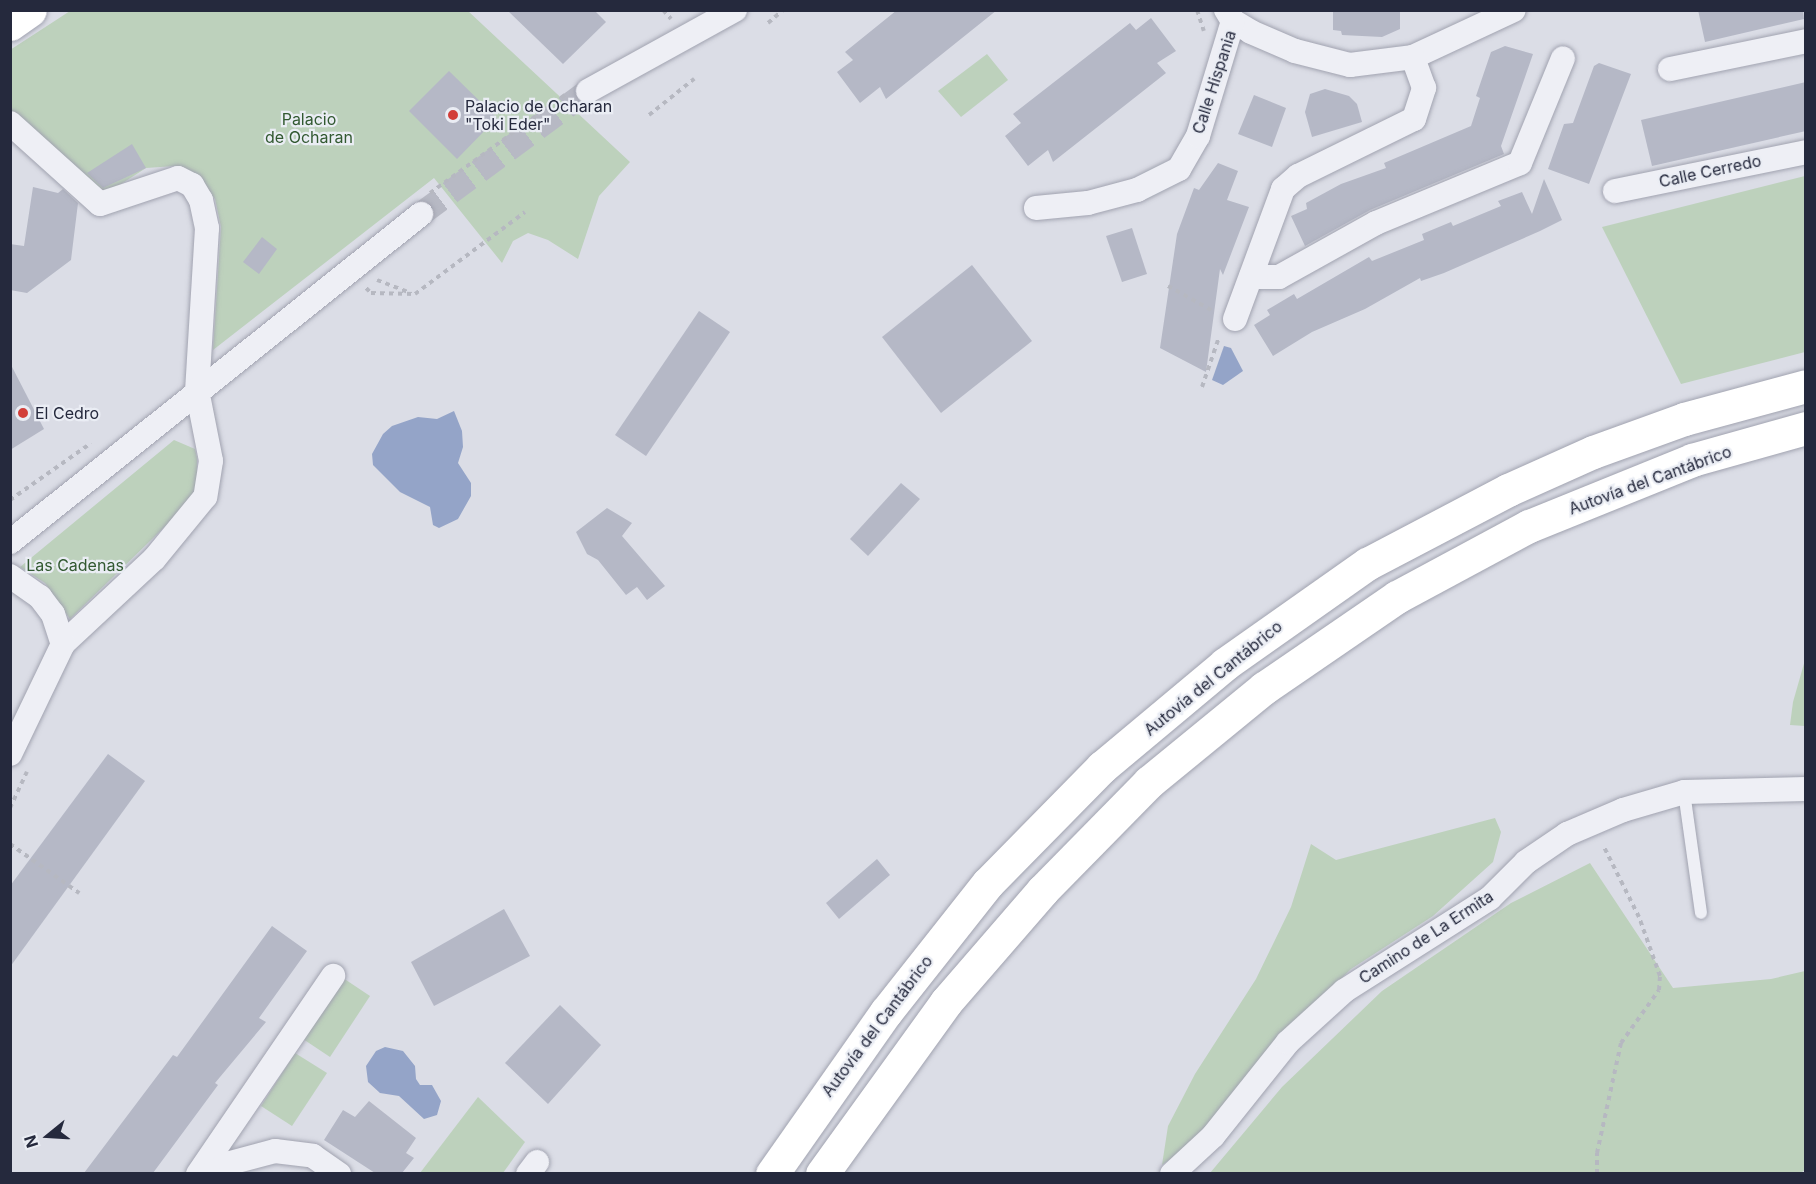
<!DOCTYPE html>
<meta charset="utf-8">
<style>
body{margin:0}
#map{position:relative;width:1816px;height:1184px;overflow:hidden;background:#dbdde6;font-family:Inter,sans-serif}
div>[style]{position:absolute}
.green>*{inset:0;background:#bdd1bc}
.water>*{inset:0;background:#94a4c8}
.building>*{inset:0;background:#b5b8c6}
.street-tunnel>*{height:24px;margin-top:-12px;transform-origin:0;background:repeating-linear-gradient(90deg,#b7b9c4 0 24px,transparent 0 36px)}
.path>*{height:4px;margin-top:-2px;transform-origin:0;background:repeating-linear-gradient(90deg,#b6b8c1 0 4.5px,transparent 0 9px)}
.roads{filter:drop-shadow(0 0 2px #a1a3b0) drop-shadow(0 0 2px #a1a3b0)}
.lane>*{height:12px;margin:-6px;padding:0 6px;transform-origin:6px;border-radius:6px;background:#eeeff5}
.street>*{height:24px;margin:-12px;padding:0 12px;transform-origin:12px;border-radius:12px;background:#eeeff5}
.highway>*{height:33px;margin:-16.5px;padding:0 16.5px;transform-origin:16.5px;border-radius:16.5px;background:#fff}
.dots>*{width:16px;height:16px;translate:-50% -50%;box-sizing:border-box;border:3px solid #eaedf4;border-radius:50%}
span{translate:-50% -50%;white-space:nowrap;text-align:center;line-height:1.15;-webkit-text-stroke:4.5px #eaedf4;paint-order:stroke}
.street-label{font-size:16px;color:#25293d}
.poi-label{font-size:16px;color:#25293d}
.left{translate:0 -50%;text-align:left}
.park-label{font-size:16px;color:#325931}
.frame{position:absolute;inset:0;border:12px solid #25293d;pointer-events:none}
.north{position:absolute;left:18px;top:1106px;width:60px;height:60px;-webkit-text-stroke:4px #eaedf4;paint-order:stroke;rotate:252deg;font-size:16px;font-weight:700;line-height:24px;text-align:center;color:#25293d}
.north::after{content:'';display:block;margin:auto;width:21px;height:27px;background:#25293d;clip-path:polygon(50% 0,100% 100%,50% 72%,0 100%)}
</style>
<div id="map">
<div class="green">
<div style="clip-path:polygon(70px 11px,468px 11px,630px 162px,599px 196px,578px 259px,548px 240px,528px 233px,513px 241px,502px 263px,434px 178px,213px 350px,221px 227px,215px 199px,194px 174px,175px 166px,146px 168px,104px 195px,11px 115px,10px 50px)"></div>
<div style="clip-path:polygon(987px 54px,1008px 80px,961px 117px,938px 91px)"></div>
<div style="clip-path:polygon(1805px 176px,1805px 352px,1681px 384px,1602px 227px)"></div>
<div style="clip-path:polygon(174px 440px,195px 449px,197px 458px,197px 487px,188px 504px,70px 619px,45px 583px,20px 567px)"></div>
<div style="clip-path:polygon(1805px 660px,1805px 726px,1790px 725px,1793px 702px)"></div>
<div style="clip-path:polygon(1495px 818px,1501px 832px,1493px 862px,1433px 916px,1351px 969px,1296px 1022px,1223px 1112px,1182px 1151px,1162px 1165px,1168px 1126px,1195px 1074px,1256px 979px,1291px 907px,1311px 844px,1336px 860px)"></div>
<div style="clip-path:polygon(1590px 863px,1673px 988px,1771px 979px,1805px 971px,1805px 1170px,1799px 1174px,1210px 1173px,1282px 1087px,1382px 991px,1511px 903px)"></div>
<div style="clip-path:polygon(340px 976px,370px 996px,330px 1057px,300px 1037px)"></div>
<div style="clip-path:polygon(295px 1053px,327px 1073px,292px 1126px,261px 1106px)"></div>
<div style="clip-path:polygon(478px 1097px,525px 1142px,503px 1173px,420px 1173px)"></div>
</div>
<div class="water">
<div style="clip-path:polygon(1224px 346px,1231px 348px,1243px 371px,1223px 385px,1212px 380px)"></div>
<div style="clip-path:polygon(454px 411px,462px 431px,463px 447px,458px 463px,471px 483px,471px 496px,458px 519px,439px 528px,433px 525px,430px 507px,400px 492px,373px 465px,372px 454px,383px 434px,392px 426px,418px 417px,437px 419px)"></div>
<div style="clip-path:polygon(385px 1047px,403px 1051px,415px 1066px,416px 1079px,420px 1085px,432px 1085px,441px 1101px,437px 1115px,424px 1119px,399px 1096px,380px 1093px,368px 1082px,366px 1066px,376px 1051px)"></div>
</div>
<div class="building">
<div style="clip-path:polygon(507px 10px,594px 10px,606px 22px,563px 64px)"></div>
<div style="clip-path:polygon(897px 10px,997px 10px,886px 99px,880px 87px,860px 103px,837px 72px,853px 60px,845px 52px)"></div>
<div style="clip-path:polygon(1333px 10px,1400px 10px,1400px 29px,1382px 37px,1342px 35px,1341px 31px,1333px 30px)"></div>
<div style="clip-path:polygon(1698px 10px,1803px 10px,1804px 19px,1705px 42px)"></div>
<div style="clip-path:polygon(1151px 18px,1176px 51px,1157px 63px,1166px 73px,1053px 162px,1048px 150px,1028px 166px,1005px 136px,1021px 123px,1013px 114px,1130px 23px,1136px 30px)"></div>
<div style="clip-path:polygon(1505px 46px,1533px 54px,1501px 146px,1504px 154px,1370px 210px,1305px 246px,1291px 216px,1307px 209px,1306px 203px,1341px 184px,1386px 168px,1384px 163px,1471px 126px,1480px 98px,1476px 96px,1491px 52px)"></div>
<div style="clip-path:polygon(1599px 63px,1631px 74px,1589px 184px,1548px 169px,1564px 124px,1573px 123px,1594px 66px)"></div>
<div style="clip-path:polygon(449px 71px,497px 118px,457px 159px,409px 111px)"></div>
<div style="clip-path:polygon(1806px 82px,1806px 131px,1652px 166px,1641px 120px)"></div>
<div style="clip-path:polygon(1325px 89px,1349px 96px,1357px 104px,1362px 122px,1312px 137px,1305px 112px,1310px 94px)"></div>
<div style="clip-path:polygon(1254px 95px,1286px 108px,1272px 147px,1238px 134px)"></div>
<div style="clip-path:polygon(132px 144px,146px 168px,103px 188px,87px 173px)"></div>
<div style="clip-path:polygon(1218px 163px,1238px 171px,1227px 200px,1249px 207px,1223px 275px,1220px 269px,1206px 372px,1160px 348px,1177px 234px,1194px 188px,1199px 190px)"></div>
<div style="clip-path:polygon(1544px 179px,1562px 220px,1540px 231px,1444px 273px,1421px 281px,1420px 278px,1365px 309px,1312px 332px,1273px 356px,1254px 325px,1270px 315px,1267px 310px,1294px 294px,1297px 299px,1369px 257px,1372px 261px,1424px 240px,1422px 234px,1451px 222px,1453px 226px,1501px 206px,1498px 201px,1522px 192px,1532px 214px)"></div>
<div style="clip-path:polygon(33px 187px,58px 193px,63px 189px,78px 203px,71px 260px,27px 293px,10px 290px,10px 244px,24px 246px)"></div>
<div style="clip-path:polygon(1132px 228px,1147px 274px,1122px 282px,1106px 236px)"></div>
<div style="clip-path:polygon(262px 237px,277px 249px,259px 274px,243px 262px)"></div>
<div style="clip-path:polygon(972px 265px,1032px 341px,941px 413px,882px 337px)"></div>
<div style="clip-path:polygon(699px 311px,730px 332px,646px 456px,615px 435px)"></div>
<div style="clip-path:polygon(10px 363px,44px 429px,10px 450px)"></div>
<div style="clip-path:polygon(901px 483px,920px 499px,868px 556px,850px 539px)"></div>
<div style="clip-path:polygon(607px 508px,632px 523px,622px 536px,665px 586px,647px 600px,637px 587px,626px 595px,598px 560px,587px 554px,576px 532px)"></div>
<div style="clip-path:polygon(108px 754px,145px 781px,10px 967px,10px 886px)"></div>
<div style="clip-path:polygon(877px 859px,890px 875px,839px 919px,826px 903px)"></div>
<div style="clip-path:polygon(504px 909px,530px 956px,434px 1006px,411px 962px)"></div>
<div style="clip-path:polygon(272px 926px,307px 951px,259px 1018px,266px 1022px,215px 1083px,218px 1085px,153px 1173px,84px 1173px,173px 1055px,177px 1057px)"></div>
<div style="clip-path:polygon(560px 1005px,601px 1045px,548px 1104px,505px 1063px)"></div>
<div style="clip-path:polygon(369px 1101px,416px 1138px,406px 1153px,414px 1158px,402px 1173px,375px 1173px,324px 1140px,343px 1110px,355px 1117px)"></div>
</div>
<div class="street-tunnel">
<div style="left:421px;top:214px;width:207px;rotate:-36.4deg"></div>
</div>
<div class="path">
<div style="left:663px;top:10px;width:12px;rotate:48deg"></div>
<div style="left:1197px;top:10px;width:22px;rotate:72deg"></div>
<div style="left:768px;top:23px;width:20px;rotate:-41deg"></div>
<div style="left:649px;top:115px;width:58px;rotate:-38.7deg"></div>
<div style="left:430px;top:193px;width:167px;rotate:-36deg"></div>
<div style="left:377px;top:280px;width:33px;rotate:21deg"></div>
<div style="left:1168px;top:286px;width:51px;rotate:29.1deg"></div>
<div style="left:366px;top:288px;width:7px;rotate:45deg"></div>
<div style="left:371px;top:293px;width:44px;rotate:1.3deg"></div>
<div style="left:415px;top:294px;width:137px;rotate:-36.7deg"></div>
<div style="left:1202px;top:387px;width:53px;rotate:-71.2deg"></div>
<div style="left:10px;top:500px;width:99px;rotate:-35.1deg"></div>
<div style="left:10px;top:808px;width:40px;rotate:-65deg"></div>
<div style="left:10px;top:844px;width:85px;rotate:35.4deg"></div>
<div style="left:1597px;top:1174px;width:21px;rotate:-90deg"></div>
<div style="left:1597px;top:1153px;width:113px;rotate:-77.7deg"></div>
<div style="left:1621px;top:1043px;width:65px;rotate:-54.4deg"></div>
<div style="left:1659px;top:990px;width:14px;rotate:-86deg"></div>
<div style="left:1660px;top:976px;width:63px;rotate:-109.6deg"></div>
<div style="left:1639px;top:917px;width:80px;rotate:-116.6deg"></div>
</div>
<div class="roads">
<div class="lane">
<div style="left:1684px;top:792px;width:122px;rotate:82deg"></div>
</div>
<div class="street">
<div style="left:1226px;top:10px;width:13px;rotate:58deg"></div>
<div style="left:1233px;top:21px;width:21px;rotate:31deg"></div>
<div style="left:1251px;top:32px;width:48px;rotate:23.4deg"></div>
<div style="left:1295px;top:51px;width:57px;rotate:14.3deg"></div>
<div style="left:1350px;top:65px;width:64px;rotate:-7.2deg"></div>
<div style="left:1413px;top:57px;width:111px;rotate:-25deg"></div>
<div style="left:1670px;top:69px;width:139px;rotate:-11.6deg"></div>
<div style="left:588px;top:91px;width:168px;rotate:-28.9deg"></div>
<div style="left:10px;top:123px;width:121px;rotate:42deg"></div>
<div style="left:100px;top:204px;width:82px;rotate:-18.4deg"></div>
<div style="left:178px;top:178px;width:16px;rotate:27deg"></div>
<div style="left:192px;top:185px;width:17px;rotate:59deg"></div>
<div style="left:201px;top:200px;width:29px;rotate:78deg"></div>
<div style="left:207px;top:228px;width:162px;rotate:93.5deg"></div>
<div style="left:197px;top:390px;width:72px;rotate:78.8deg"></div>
<div style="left:211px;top:461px;width:36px;rotate:99deg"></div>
<div style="left:205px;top:497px;width:80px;rotate:129.4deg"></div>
<div style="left:154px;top:559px;width:125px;rotate:137deg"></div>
<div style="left:63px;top:644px;width:122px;rotate:115.7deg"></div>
<div style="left:1615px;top:191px;width:195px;rotate:-11.5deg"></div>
<div style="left:1036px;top:208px;width:52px;rotate:-5.5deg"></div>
<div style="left:1088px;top:203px;width:51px;rotate:-14.9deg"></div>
<div style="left:1137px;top:190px;width:47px;rotate:-26.6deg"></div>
<div style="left:1179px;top:169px;width:38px;rotate:-60deg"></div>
<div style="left:1198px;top:136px;width:120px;rotate:-73.1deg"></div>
<div style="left:1251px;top:277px;width:28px"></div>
<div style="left:1279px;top:277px;width:111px;rotate:-29.1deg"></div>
<div style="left:1376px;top:223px;width:156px;rotate:-22.6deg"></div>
<div style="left:1520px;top:163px;width:113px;rotate:-67.7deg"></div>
<div style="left:1235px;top:319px;width:139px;rotate:-69.7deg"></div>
<div style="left:1283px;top:189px;width:20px;rotate:-41deg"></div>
<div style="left:1298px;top:176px;width:129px;rotate:-26.2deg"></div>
<div style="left:1414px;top:119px;width:33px;rotate:-72deg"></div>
<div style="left:1424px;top:88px;width:33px;rotate:-110deg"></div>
<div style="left:10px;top:542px;width:526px;rotate:-38.59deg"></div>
<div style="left:10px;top:576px;width:37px;rotate:35deg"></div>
<div style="left:40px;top:597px;width:21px;rotate:53deg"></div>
<div style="left:53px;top:614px;width:32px;rotate:72deg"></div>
<div style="left:198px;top:1174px;width:240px;rotate:-55.7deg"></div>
<div style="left:211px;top:1174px;width:22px;rotate:-30deg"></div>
<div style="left:230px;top:1163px;width:47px;rotate:-14.9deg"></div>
<div style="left:275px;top:1151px;width:38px;rotate:7deg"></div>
<div style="left:313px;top:1156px;width:32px;rotate:35deg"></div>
<div style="left:528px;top:1174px;width:15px;rotate:-53deg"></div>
<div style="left:1172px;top:1174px;width:56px;rotate:-42.8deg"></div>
<div style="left:1213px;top:1136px;width:120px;rotate:-51.4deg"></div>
<div style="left:1288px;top:1042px;width:76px;rotate:-42.3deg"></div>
<div style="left:1344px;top:991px;width:173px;rotate:-32.5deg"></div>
<div style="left:1490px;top:898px;width:51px;rotate:-45deg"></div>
<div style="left:1526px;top:862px;width:50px;rotate:-34.3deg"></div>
<div style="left:1567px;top:834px;width:61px;rotate:-23.2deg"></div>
<div style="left:1623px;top:810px;width:64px;rotate:-16.4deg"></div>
<div style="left:1684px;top:792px;width:122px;rotate:-1.4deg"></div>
</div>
<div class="highway">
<div style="left:10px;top:24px;width:24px;rotate:-35deg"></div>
<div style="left:772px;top:1174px;width:198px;rotate:-54.9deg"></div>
<div style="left:886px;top:1012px;width:164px;rotate:-51.7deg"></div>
<div style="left:988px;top:883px;width:163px;rotate:-45.5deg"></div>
<div style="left:1102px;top:767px;width:160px;rotate:-39.9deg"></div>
<div style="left:1225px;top:664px;width:174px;rotate:-35.2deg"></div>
<div style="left:1367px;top:564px;width:159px;rotate:-27.7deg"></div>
<div style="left:1508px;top:490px;width:93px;rotate:-24.1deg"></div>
<div style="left:1593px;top:452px;width:97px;rotate:-19.9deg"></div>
<div style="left:1684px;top:419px;width:126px;rotate:-15.1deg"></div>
<div style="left:822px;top:1174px;width:212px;rotate:-54.2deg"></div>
<div style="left:946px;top:1002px;width:148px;rotate:-49.1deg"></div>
<div style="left:1043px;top:890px;width:151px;rotate:-45.5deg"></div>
<div style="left:1149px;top:782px;width:149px;rotate:-39.3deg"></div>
<div style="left:1264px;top:688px;width:161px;rotate:-34.4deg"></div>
<div style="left:1397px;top:597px;width:150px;rotate:-28.3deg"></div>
<div style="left:1529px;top:526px;width:176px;rotate:-22deg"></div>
<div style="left:1692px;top:460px;width:118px;rotate:-15.7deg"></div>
</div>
</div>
<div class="dots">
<div style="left:453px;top:115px;background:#d23e39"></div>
<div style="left:23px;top:413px;background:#d23e39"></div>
</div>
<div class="street-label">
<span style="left:1214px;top:82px;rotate:-72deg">Calle Hispania</span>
<span style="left:1710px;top:171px;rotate:-12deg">Calle Cerredo</span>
<span style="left:1650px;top:480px;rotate:-20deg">Autovía del Cantábrico</span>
<span style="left:1213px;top:678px;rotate:-39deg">Autovía del Cantábrico</span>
<span style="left:1426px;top:937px;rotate:-33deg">Camino de La Ermita</span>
<span style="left:877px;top:1026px;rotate:-53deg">Autovía del Cantábrico</span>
</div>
<div class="poi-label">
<span class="left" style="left:465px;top:115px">Palacio de Ocharan<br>"Toki Eder"</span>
<span class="left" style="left:35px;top:413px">El Cedro</span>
</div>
<div class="park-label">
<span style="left:309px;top:128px">Palacio<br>de Ocharan</span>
<span style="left:75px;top:565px">Las Cadenas</span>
</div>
<div class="frame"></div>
<div class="north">N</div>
</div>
